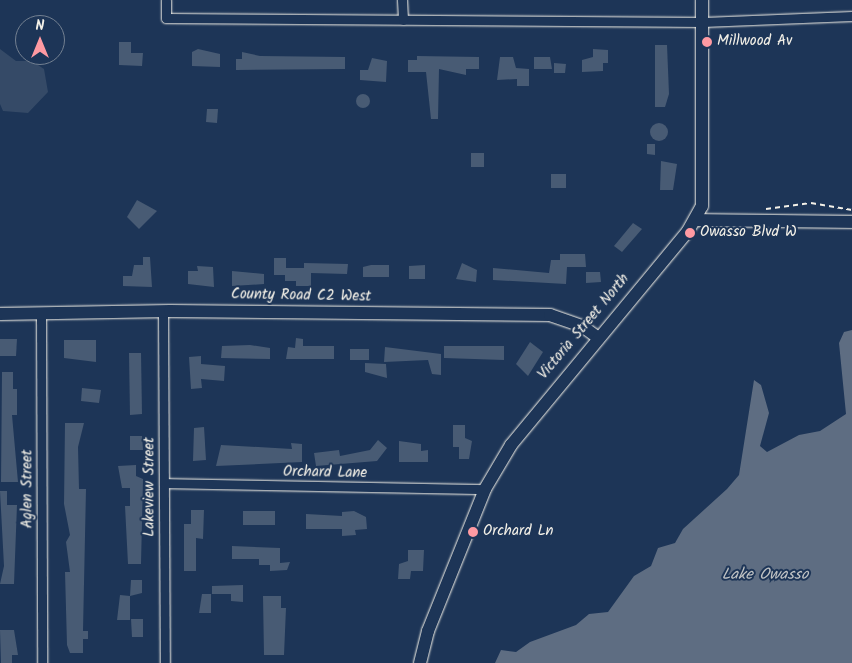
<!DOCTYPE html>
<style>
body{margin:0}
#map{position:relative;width:852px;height:663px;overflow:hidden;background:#1d3557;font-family:Kalam,sans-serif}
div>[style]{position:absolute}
.green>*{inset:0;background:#354a67}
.water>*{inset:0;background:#5e6d82}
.building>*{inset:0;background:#485b74}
.round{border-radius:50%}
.path>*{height:2px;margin-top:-1px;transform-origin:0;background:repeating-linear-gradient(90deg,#f4f1e8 0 5px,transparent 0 9px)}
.roads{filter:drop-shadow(0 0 1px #f4f1e8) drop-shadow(0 0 1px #f4f1e8)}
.street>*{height:9px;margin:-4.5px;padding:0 4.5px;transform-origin:4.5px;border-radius:4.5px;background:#1d3557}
.secondary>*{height:12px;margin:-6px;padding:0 6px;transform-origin:6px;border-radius:6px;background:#1d3557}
.dots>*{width:14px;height:14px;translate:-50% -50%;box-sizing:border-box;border:2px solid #1d3557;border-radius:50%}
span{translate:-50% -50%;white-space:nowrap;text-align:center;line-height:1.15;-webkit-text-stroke:4px #1d3557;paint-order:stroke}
.poi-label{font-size:15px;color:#f4f1e8}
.left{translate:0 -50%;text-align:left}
.street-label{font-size:15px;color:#f4f1e8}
.water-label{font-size:16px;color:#c0c3c4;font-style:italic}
.north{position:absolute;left:15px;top:15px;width:50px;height:50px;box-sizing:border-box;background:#1d3557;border:1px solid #738091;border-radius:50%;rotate:0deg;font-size:14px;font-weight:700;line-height:20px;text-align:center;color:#f4f1e8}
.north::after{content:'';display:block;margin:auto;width:18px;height:22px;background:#ff9aa2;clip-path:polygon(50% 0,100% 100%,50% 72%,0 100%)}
</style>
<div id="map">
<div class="green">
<div style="clip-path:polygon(0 49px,16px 61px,32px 61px,44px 69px,48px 92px,28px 113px,3px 111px,0 104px)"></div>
</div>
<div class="water">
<div style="clip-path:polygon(852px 330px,852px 663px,495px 663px,501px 650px,516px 652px,530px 642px,576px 625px,589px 614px,608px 612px,634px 576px,651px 566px,658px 548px,675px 543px,683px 529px,727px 489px,739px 475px,754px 380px,761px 385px,769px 413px,760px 446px,767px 452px,799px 435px,820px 431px,846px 414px,839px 343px,844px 332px)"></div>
</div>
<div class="building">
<div style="clip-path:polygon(119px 42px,131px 42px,131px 53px,143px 53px,142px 66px,119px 65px)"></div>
<div style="clip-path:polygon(655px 45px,667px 45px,669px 94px,665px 107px,655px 107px)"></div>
<div style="clip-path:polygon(198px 49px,220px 54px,220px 67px,192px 66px,192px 52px)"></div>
<div style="clip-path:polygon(593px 49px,608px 50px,608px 63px,603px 63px,603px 71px,582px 72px,582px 60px,593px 57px)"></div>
<div style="clip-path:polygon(242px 52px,260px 56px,345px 57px,345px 69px,236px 70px,236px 59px,242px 59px)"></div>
<div style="clip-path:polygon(417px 56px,479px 57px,479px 69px,466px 69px,466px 75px,439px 69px,438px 119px,431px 119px,426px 72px,408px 72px,408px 60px,417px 60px)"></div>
<div style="clip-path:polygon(500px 57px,513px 57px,516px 68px,529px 69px,529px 86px,517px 86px,517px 79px,497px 80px)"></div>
<div style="clip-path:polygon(534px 57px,550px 57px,552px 69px,534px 69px)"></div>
<div style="clip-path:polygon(372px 58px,387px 61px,386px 82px,360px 80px,360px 70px,368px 70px)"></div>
<div style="clip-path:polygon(554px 63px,566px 64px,565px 73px,554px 73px)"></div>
<div class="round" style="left:356px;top:94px;width:14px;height:14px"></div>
<div style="clip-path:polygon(207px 109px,218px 109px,217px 123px,206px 122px)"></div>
<div class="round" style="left:650px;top:123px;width:18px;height:18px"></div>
<div style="clip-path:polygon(647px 144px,655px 144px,655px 155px,647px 154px)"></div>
<div style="clip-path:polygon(471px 153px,484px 153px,484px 167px,471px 167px)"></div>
<div style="clip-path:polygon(661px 161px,677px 164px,673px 190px,660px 190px)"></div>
<div style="clip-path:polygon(551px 174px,566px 174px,566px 188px,551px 188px)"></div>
<div style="clip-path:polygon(137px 200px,157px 211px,139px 229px,127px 217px)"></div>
<div style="clip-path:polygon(633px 223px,642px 229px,622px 252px,614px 246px)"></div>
<div style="clip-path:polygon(560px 254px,585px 254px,586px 267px,567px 267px,566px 284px,493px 280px,493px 268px,549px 273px,551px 260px,560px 260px)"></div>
<div style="clip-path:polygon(143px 257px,150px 257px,152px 287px,123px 286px,123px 276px,132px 276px,134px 265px,143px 265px)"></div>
<div style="clip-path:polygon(274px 258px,286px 258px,286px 268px,304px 268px,304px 263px,348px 264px,347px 274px,311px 273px,311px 286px,296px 286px,296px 281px,285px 281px,285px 275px,274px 275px)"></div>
<div style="clip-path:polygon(462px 263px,477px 270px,476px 282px,456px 279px)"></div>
<div style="clip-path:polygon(371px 265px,389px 265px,389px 277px,363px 277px,363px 267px)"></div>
<div style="clip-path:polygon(425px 265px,425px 279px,409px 279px,409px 266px)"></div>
<div style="clip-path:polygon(197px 266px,213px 267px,214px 287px,188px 284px,188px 271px,198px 271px)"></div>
<div style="clip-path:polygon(232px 271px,264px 274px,264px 284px,232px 286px)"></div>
<div style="clip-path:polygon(586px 272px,600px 272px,601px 282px,586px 283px)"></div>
<div style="clip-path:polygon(296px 338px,303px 339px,303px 346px,334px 346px,334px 359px,286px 359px,288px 347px,295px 348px)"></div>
<div style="clip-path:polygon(0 339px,17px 339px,16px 356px,0 356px)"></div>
<div style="clip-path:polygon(64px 340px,96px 340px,96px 362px,64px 358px)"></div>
<div style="clip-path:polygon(530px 342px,543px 352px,528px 376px,516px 364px)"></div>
<div style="clip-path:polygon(250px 345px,270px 348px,270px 359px,221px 358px,222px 346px)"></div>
<div style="clip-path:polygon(444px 346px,504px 346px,504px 360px,444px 358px)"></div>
<div style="clip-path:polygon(385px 347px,441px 354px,441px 375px,432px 374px,428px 360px,384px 362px)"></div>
<div style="clip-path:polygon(350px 349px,369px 349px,369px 360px,350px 360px)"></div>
<div style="clip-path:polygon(129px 353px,141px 353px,142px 414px,130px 415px)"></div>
<div style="clip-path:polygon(201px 356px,201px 364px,225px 366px,224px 381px,201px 379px,202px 388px,191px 389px,189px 357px)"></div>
<div style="clip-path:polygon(365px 363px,386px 364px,387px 378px,365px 372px)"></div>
<div style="clip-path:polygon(2px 372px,13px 372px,13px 389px,17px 389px,17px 415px,12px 415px,18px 482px,1px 482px)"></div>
<div style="clip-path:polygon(82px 388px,101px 390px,99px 403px,81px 401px)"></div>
<div style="clip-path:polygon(65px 423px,84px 423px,78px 447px,79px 489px,86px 489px,83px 631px,88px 631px,88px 639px,83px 639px,83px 653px,70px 653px,67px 645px,65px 572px,70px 572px,66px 542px,70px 535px,64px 504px)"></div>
<div style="clip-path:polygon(453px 425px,465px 425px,465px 438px,472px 441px,469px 459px,459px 459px,459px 447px,453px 447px)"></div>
<div style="clip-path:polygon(204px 427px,206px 460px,193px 461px,194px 428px)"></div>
<div style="clip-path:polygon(130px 436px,142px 436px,143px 450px,130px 450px)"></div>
<div style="clip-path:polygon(378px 440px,387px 448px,377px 461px,316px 466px,314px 453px,339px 450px,340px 456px,370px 450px)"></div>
<div style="clip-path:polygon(399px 441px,421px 444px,421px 451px,428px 450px,428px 462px,399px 462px)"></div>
<div style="clip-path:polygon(291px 443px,302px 444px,302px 462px,216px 466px,221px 445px,292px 449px)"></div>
<div style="clip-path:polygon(136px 465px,136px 476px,143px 479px,141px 564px,128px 564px,125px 506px,130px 506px,130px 488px,122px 488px,118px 466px)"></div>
<div style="clip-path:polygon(0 491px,7px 491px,7px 505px,17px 505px,14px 584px,0 584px,4px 566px)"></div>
<div style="clip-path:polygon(191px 510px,204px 510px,203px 539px,196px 538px,196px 571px,184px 571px,184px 524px,191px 524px)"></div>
<div style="clip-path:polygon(243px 511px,275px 511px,275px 525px,243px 525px)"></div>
<div style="clip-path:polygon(354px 511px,366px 517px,367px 529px,355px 530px,356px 535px,342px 536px,342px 529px,306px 529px,306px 514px,342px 516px,342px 512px)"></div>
<div style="clip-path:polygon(232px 546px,280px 548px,280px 563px,290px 562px,287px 570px,270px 571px,270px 565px,259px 565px,259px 559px,232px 559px)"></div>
<div style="clip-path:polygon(408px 550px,424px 550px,423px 571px,411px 571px,410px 579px,398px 579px,399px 564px,408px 561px)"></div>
<div style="clip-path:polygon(131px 580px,142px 580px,142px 593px,130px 596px,130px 620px,117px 620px,120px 595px,130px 596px)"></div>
<div style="clip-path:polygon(243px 585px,243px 602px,231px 601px,231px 594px,212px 594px,212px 586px)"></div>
<div style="clip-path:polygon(202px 594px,211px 594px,211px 613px,199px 613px)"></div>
<div style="clip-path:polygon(263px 596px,281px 596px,281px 608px,286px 608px,284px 655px,264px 655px)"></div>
<div style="clip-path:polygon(131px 619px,143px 619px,143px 637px,132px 637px)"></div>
<div style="clip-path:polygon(0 630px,14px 630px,18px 655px,12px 655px,12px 663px,1px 663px)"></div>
</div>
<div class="path">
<div style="left:766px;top:209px;width:45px;rotate:-7.6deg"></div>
<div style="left:811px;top:203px;width:42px;rotate:9.7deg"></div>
</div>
<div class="roads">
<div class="street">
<div style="left:166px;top:0;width:18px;rotate:90deg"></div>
<div style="left:166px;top:18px;width:537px;rotate:0.43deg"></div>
<div style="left:703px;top:22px;width:149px;rotate:-2.3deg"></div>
<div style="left:402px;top:0;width:20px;rotate:87deg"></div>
<div style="left:163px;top:311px;width:352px;rotate:89.7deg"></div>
<div style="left:41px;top:314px;width:349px;rotate:89.8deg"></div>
<div style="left:164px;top:483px;width:321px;rotate:1.1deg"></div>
</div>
<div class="secondary">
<div style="left:696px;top:220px;width:156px;rotate:0.7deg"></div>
<div style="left:0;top:314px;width:170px;rotate:-1deg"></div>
<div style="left:170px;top:311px;width:380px;rotate:0.6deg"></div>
<div style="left:550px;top:315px;width:34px;rotate:19deg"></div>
<div style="left:582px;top:326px;width:17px;rotate:36deg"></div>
<div style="left:420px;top:663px;width:33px;rotate:-76deg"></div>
<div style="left:428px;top:631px;width:153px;rotate:-68.1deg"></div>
<div style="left:485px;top:489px;width:51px;rotate:-59.4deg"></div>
<div style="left:511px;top:445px;width:278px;rotate:-50.4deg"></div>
<div style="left:688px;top:231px;width:29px;rotate:-61deg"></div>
<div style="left:702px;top:206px;width:206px;rotate:-90deg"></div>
</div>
</div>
<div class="dots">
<div style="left:707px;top:42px;background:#ff9aa2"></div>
<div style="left:690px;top:233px;background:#ff9aa2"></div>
<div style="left:473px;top:532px;background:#ff9aa2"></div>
</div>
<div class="poi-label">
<span class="left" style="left:717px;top:42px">Millwood Av</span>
<span class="left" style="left:700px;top:233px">Owasso Blvd W</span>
<span class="left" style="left:483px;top:532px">Orchard Ln</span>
</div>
<div class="street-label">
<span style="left:301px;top:296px;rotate:1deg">County Road C2 West</span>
<span style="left:584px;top:327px;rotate:-50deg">Victoria Street North</span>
<span style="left:325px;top:473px;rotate:1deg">Orchard Lane</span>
<span style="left:150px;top:487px;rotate:-90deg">Lakeview Street</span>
<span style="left:28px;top:489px;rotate:-90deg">Aglen Street</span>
</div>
<div class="water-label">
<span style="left:765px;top:575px">Lake Owasso</span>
</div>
<div class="north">N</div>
</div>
